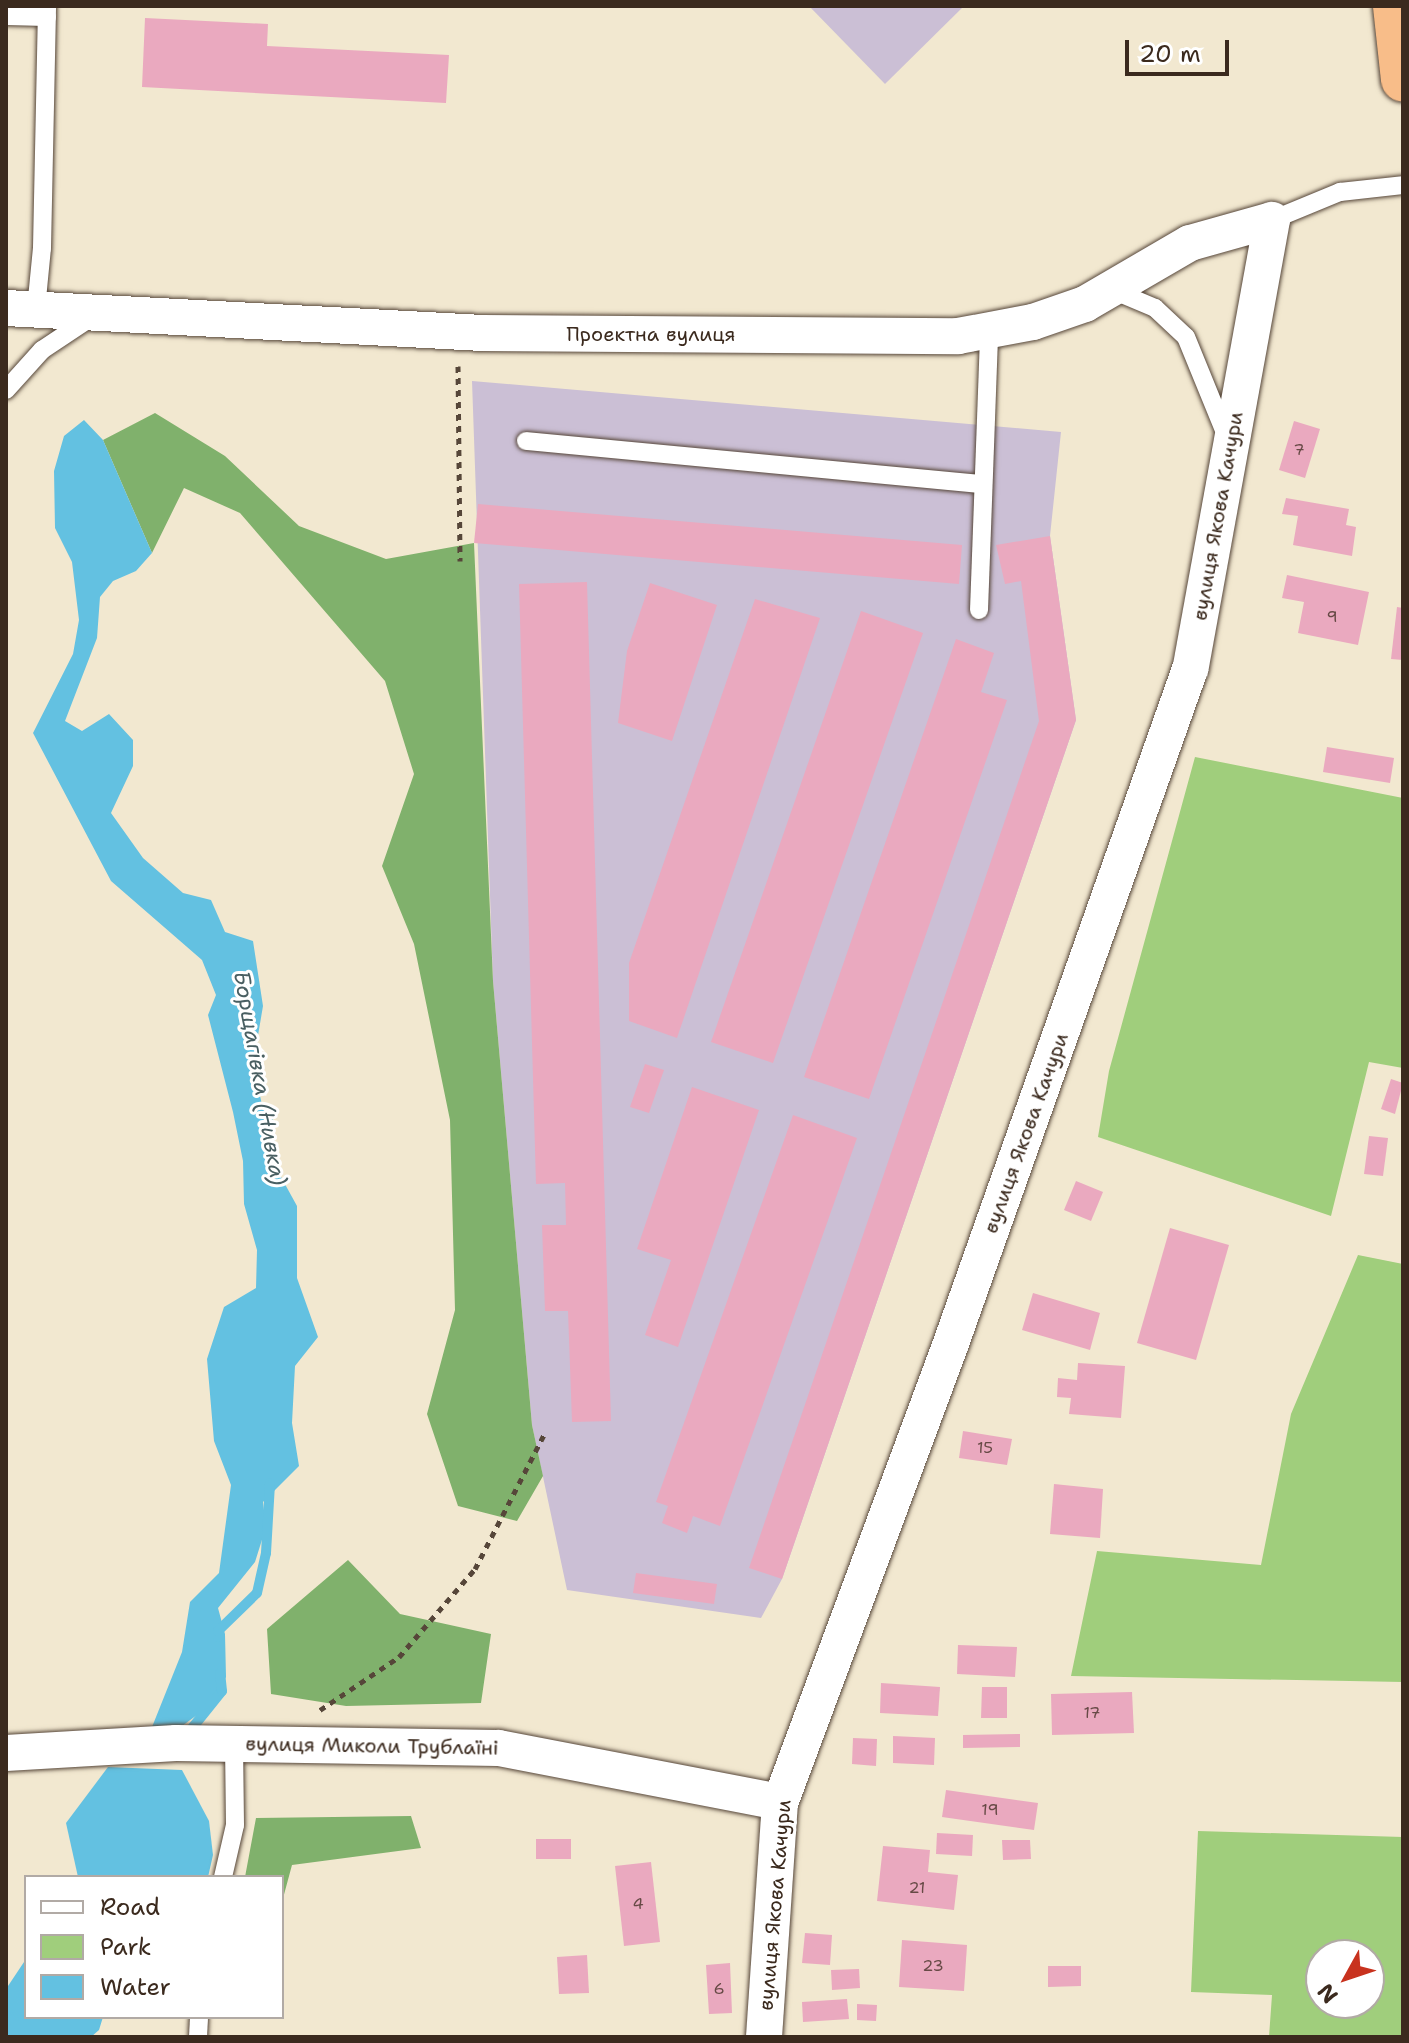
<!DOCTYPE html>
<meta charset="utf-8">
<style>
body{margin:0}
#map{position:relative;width:1409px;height:2043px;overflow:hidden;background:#f2e8d0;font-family:"Shantell Sans",sans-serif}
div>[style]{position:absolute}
.industrial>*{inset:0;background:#cbbfd5}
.green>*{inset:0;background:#a0ce7c}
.forest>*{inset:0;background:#80b16c}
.water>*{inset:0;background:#63c1e1}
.stream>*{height:10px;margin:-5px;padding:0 5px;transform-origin:5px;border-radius:5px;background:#63c1e1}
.building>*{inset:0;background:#eaa9bf}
.path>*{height:5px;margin-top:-2.5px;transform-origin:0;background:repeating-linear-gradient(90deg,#564639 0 6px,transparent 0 12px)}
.roads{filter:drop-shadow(0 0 2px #564639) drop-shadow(0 0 2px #564639)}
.lane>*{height:18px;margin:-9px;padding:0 9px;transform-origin:9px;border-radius:9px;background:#fff}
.street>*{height:36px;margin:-18px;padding:0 18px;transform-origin:18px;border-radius:18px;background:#fff}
.highway>*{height:44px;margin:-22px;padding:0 22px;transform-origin:22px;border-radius:22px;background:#f8bd89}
span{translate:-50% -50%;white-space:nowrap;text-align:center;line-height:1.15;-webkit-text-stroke:6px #fff;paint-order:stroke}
.number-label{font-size:16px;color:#674a46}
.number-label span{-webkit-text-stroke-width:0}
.street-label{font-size:20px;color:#3b2a1e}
.water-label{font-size:22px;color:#495f62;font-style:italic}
.frame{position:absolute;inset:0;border:8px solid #3b2a1e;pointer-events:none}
.legend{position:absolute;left:24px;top:1875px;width:260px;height:144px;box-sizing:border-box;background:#fff;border:2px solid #b1aaa5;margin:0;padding:10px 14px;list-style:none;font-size:24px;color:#3b2a1e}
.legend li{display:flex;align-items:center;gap:16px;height:40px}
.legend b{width:40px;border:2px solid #b1aaa5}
.north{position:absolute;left:1305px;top:1939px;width:80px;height:80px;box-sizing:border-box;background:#fff;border:2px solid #b1aaa5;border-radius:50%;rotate:230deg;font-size:22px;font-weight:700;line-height:32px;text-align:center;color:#3b2a1e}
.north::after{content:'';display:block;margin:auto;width:28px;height:36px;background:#c8321e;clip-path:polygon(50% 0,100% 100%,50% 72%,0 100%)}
.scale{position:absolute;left:1125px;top:40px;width:104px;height:36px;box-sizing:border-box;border:4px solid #3b2a1e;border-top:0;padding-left:10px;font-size:24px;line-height:28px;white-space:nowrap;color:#3b2a1e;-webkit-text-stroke:6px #fff;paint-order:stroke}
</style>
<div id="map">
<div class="industrial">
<div style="clip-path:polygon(809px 6px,964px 6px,885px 84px)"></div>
<div style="clip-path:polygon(472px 381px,1061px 432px,1050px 536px,1076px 720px,782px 1579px,761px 1618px,567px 1590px,532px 1425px,493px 981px)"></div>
</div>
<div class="green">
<div style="clip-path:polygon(1195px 757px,1403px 798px,1403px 1068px,1369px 1062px,1331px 1216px,1098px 1137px,1109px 1071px)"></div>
<div style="clip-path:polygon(1358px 1255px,1403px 1264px,1403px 1682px,1071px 1676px,1097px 1551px,1261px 1565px,1291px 1414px)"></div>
<div style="clip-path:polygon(evenodd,1198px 1831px,1403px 1837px,1403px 2037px,1269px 2037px,1272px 1995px,1191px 1992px,1198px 1831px,1321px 1955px,1369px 1955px,1369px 2003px,1321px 2003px,1321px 1955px)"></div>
</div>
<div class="forest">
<div style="clip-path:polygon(155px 413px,225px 456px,299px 526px,386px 559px,474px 543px,493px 981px,532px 1425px,543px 1476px,517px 1521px,458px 1506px,427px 1414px,455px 1310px,450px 1120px,414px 944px,382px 866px,414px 774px,385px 681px,240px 513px,184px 488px,152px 553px,103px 440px)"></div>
<div style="clip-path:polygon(348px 1560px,400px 1614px,491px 1634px,481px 1703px,346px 1706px,271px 1694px,267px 1629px)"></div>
<div style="clip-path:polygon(411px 1816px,421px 1848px,292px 1865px,282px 1902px,282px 1877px,245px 1877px,256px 1818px)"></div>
</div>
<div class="water">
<div style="clip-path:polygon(84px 420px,103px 440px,152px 553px,136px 571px,113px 581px,100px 597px,97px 638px,65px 721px,82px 731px,109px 714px,133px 740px,133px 766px,111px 813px,143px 858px,183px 893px,211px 900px,225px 932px,253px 941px,263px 1006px,253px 1065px,263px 1109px,274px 1121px,275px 1166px,297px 1206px,297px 1278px,318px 1337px,295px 1366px,292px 1423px,299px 1466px,263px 1502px,266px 1527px,255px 1562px,218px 1608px,225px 1634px,226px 1677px,208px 1707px,182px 1726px,152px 1727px,182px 1652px,190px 1602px,219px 1573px,231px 1485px,214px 1441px,207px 1359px,224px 1307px,256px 1288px,257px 1250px,244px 1204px,243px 1161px,233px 1112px,208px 1015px,216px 995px,202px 960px,111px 881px,33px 733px,73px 654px,79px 620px,72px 562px,55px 528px,54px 471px,64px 436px)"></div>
<div style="clip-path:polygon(108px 1767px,182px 1770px,209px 1821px,213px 1855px,208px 1877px,78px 1877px,66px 1823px)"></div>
<div style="clip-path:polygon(26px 1959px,26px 2017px,103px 2017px,99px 2030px,91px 2037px,6px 2037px,6px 1989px)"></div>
</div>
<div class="stream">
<div style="left:218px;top:1637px;width:6px;rotate:-90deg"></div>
<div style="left:218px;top:1631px;width:54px;rotate:-44.3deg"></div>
<div style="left:257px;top:1593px;width:41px;rotate:-77.3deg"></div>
<div style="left:266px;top:1553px;width:70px;rotate:-86.7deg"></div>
<div style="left:191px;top:1739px;width:12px;rotate:-81deg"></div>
<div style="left:193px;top:1727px;width:46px;rotate:-51.1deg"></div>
<div style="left:222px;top:1691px;width:18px;rotate:-96deg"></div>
</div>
<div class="building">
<div style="clip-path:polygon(145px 18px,268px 24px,267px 46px,449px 55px,446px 103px,142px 87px)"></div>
<div style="clip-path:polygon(1294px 421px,1320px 429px,1305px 478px,1279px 470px)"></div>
<div style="clip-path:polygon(1286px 498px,1349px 509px,1346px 525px,1356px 527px,1352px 556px,1293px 545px,1298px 516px,1282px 514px)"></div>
<div style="clip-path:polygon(478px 504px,962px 545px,959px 584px,474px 543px)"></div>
<div style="clip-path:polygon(1050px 536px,1076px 720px,782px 1579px,749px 1568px,1039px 721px,1021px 581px,1005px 584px,996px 545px)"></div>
<div style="clip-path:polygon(1287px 575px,1369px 592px,1358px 645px,1298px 633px,1304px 602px,1282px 598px)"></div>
<div style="clip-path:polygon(587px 582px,611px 1421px,572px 1422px,568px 1311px,545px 1311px,542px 1225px,566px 1225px,565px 1183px,536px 1184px,519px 584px)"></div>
<div style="clip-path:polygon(650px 583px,717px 605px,672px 741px,618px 723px,627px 651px)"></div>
<div style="clip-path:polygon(755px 599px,820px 618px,677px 1038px,629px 1021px,629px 963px)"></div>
<div style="clip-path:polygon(1397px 607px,1403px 608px,1403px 660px,1391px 659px)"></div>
<div style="clip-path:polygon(861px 611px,923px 633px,773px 1063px,711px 1042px)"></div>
<div style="clip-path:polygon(956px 639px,994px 653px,981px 692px,1007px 700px,869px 1099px,804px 1077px)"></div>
<div style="clip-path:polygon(1327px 747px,1394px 758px,1390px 783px,1323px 772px)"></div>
<div style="clip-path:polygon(645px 1064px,664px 1070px,649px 1113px,630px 1107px)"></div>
<div style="clip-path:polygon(1391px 1079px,1403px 1083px,1395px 1114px,1381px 1109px)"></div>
<div style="clip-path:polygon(692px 1087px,759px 1110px,678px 1347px,645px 1335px,671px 1260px,637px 1249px)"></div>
<div style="clip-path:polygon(793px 1115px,857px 1138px,720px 1526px,693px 1516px,687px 1533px,662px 1523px,668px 1506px,656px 1502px)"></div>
<div style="clip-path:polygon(1369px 1136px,1388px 1138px,1383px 1176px,1364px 1174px)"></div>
<div style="clip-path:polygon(1076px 1181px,1103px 1192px,1091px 1221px,1064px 1210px)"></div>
<div style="clip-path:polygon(1170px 1228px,1229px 1245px,1196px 1360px,1137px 1343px)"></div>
<div style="clip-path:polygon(1033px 1293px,1100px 1313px,1090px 1350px,1022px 1330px)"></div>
<div style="clip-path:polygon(1078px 1363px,1125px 1366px,1121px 1418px,1069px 1414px,1071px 1398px,1057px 1397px,1058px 1378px,1077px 1380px)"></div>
<div style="clip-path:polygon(963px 1431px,1012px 1439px,1007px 1465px,959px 1458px)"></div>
<div style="clip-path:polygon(1054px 1484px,1103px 1489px,1100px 1538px,1050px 1534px)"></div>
<div style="clip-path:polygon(636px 1573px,717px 1584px,714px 1604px,633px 1593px)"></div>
<div style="clip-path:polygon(958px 1645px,1017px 1647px,1015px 1677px,957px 1674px)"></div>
<div style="clip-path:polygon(881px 1683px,940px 1687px,938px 1716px,880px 1713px)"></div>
<div style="clip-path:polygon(982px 1687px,1007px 1687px,1007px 1718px,981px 1718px)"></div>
<div style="clip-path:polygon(1132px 1692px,1134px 1733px,1052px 1735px,1051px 1694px)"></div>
<div style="clip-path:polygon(1020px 1734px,1020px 1747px,963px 1748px,963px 1735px)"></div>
<div style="clip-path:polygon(893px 1736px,935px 1738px,934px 1765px,893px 1763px)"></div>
<div style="clip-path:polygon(853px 1738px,877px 1739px,876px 1766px,852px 1764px)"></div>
<div style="clip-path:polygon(946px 1790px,1038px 1803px,1034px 1830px,942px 1817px)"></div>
<div style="clip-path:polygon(937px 1833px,973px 1835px,972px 1856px,936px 1854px)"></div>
<div style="clip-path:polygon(536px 1839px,571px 1839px,571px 1859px,536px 1859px)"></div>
<div style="clip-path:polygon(1002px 1840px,1030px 1840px,1031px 1859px,1003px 1860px)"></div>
<div style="clip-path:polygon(883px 1846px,930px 1850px,928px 1872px,958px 1875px,954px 1910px,877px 1901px)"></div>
<div style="clip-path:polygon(651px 1862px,660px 1942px,624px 1946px,615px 1866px)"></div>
<div style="clip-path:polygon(805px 1933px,832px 1935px,830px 1965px,802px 1963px)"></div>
<div style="clip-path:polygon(902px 1940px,967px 1945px,964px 1991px,899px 1987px)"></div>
<div style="clip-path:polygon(587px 1955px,589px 1993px,559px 1994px,557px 1957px)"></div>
<div style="clip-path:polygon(730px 1963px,732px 2013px,709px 2014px,706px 1965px)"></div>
<div style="clip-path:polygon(1048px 1966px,1081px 1966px,1081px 1986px,1048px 1987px)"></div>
<div style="clip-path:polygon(859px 1969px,860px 1988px,832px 1990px,831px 1970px)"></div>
<div style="clip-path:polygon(847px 1999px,849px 2019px,803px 2022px,802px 2002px)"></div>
<div style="clip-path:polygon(857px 2004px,877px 2005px,876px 2021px,857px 2020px)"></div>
</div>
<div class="path">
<div style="left:458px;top:366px;width:195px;rotate:89.4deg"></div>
<div style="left:320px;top:1710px;width:95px;rotate:-33.9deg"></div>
<div style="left:399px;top:1657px;width:116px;rotate:-49.2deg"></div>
<div style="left:475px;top:1569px;width:155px;rotate:-62.8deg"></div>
</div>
<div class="roads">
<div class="lane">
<div style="left:6px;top:16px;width:41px;rotate:1.4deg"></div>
<div style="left:1272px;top:220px;width:74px;rotate:-22.4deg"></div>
<div style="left:1340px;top:192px;width:63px;rotate:-6.3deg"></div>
<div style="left:1110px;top:289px;width:49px;rotate:22.9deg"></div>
<div style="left:1155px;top:308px;width:42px;rotate:43.1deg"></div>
<div style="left:1186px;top:337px;width:106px;rotate:67.8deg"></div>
<div style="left:36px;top:309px;width:61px;rotate:-84.4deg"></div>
<div style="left:42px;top:248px;width:242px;rotate:-88.8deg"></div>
<div style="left:6px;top:390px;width:54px;rotate:-48deg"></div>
<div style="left:42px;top:350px;width:61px;rotate:-33.7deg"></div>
<div style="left:526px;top:441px;width:458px;rotate:5.4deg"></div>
<div style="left:979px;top:610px;width:278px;rotate:-87.9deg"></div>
<div style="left:223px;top:1877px;width:53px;rotate:-77deg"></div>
<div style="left:235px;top:1825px;width:82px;rotate:-90.7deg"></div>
<div style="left:198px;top:2037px;width:20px;rotate:-87deg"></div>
</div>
<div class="street">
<div style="left:6px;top:308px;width:477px;rotate:3deg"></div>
<div style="left:482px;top:333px;width:476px;rotate:0.4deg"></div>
<div style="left:958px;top:336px;width:76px;rotate:-10.6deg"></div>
<div style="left:1033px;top:322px;width:55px;rotate:-19.1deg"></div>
<div style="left:1085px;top:304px;width:121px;rotate:-30.2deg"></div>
<div style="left:1190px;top:243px;width:85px;rotate:-15.7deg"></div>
<div style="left:1272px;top:220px;width:456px;rotate:100.3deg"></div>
<div style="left:1190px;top:669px;width:718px;rotate:109.52deg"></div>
<div style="left:950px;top:1346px;width:487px;rotate:110.4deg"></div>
<div style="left:780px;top:1802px;width:236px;rotate:93.9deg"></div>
<div style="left:6px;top:1753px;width:170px;rotate:-3.4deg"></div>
<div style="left:176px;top:1743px;width:323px;rotate:0.9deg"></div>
<div style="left:499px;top:1748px;width:286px;rotate:10.9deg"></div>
</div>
<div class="highway">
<div style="left:1395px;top:6px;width:74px;rotate:83.8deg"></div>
</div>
</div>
<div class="number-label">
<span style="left:1299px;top:450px">7</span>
<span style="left:1332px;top:617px">9</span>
<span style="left:985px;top:1448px">15</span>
<span style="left:1092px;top:1713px">17</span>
<span style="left:990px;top:1810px">19</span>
<span style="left:917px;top:1888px">21</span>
<span style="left:638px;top:1904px">4</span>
<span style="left:933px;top:1966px">23</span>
<span style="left:719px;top:1989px">6</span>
</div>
<div class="street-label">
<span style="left:651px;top:334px">Проектна вулиця</span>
<span style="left:1218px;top:516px;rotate:-80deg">вулиця Якова Качури</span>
<span style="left:1026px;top:1133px;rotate:-70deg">вулиця Якова Качури</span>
<span style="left:372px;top:1746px;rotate:1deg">вулиця Миколи Трублаїні</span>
<span style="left:775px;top:1905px;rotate:-85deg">вулиця Якова Качури</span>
</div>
<div class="water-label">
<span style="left:260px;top:1078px;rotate:80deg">Борщагівка (Нивка)</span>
</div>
<div class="frame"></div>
<ul class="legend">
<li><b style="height:10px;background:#fff"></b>Road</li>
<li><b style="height:22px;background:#a0ce7c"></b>Park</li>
<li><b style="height:22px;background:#63c1e1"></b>Water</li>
</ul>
<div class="north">N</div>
<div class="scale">20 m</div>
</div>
